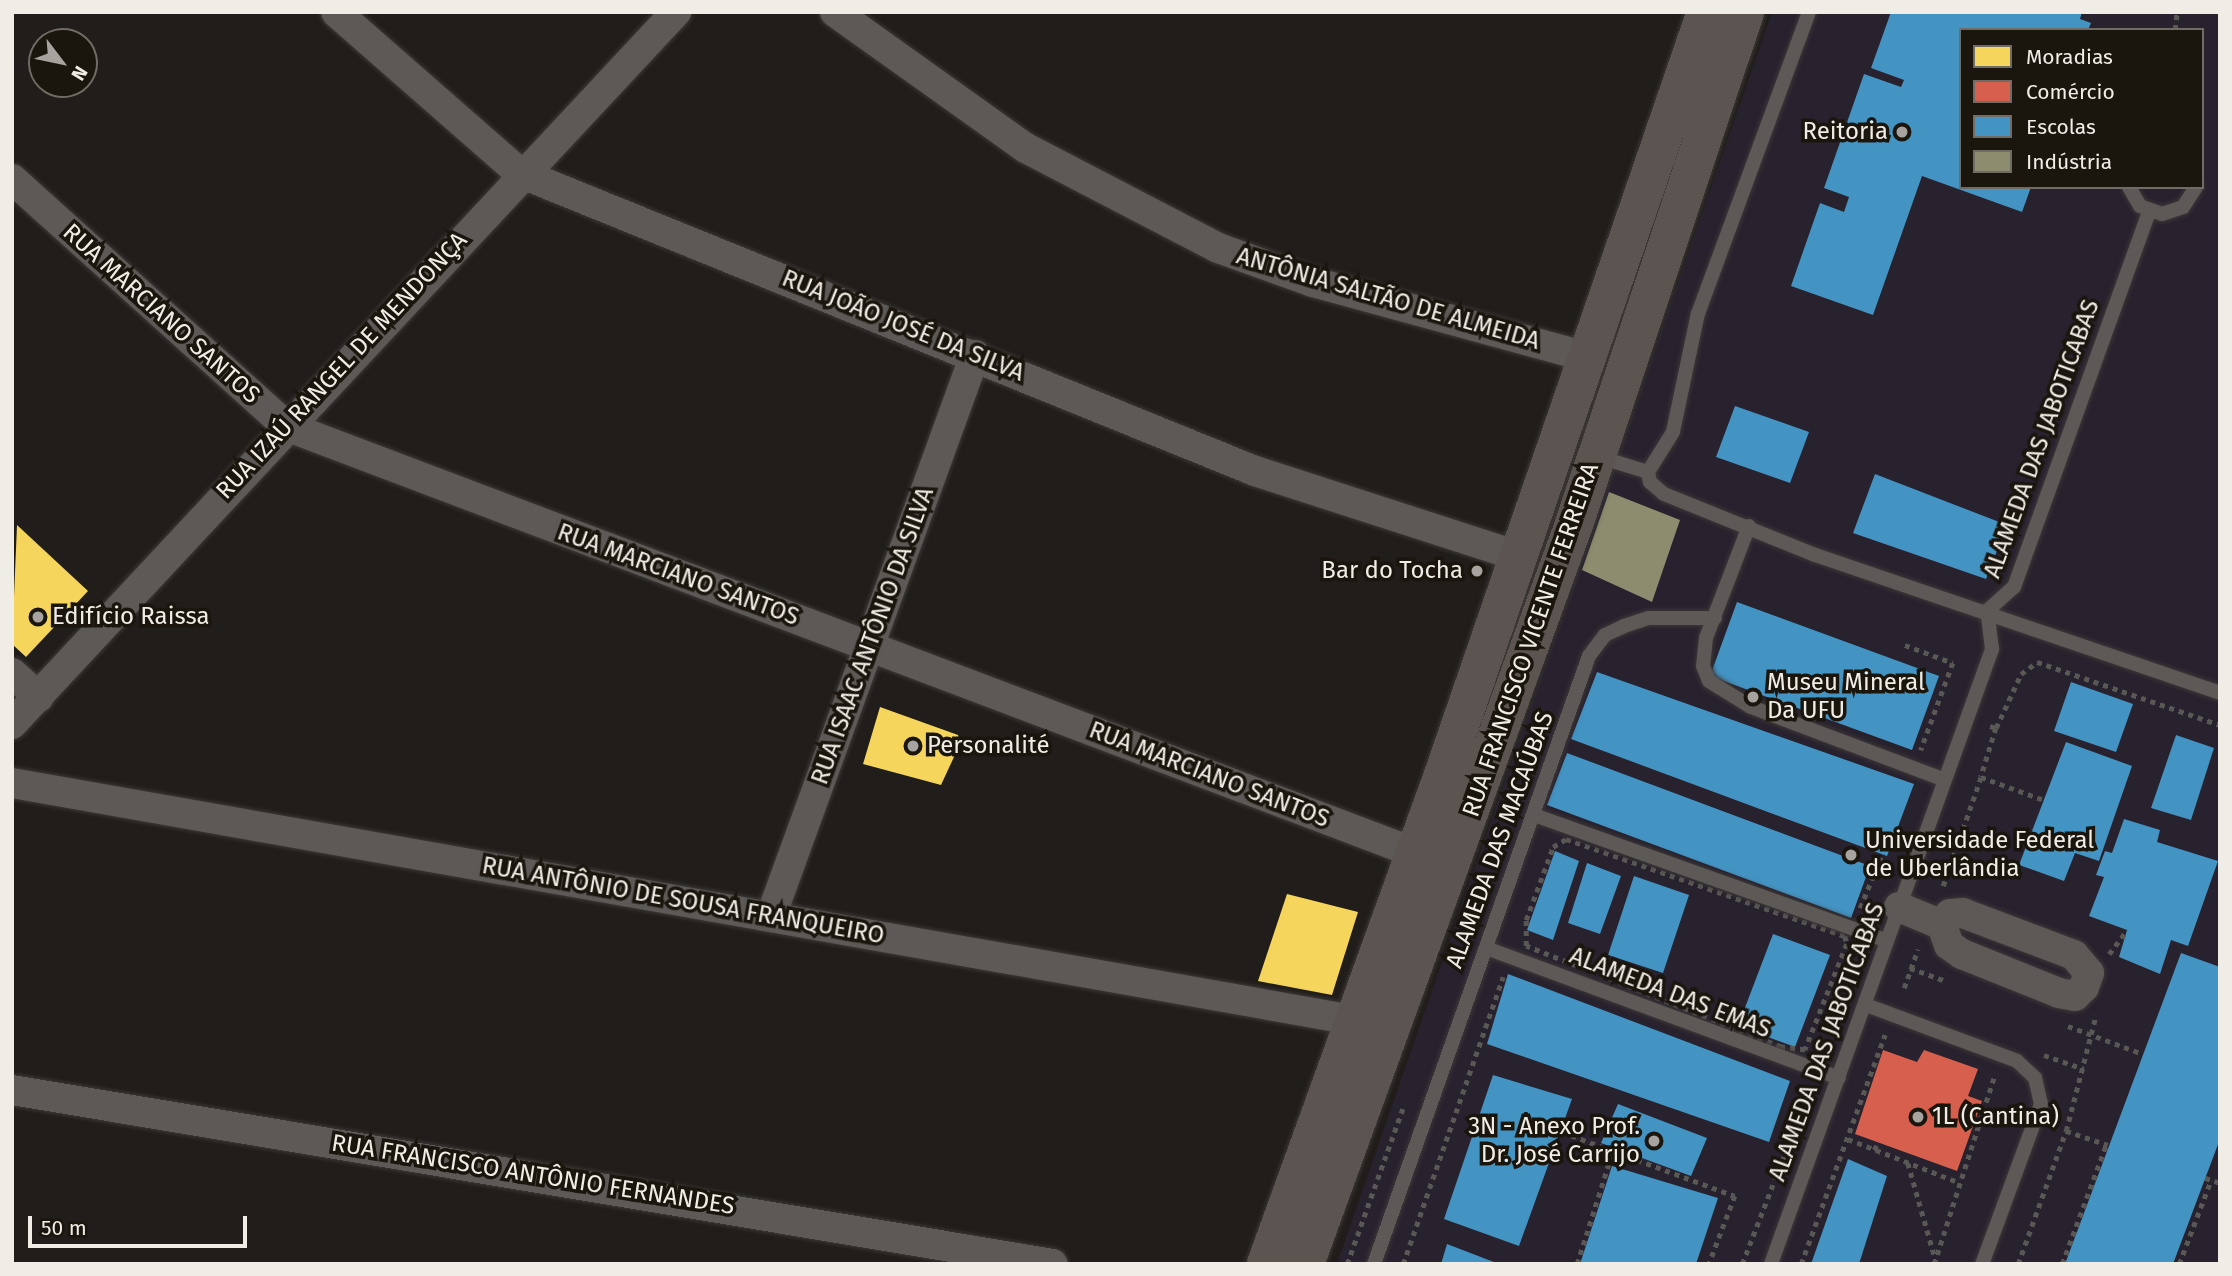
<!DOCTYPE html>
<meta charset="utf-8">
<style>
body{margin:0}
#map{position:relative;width:2232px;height:1276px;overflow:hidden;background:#201d1a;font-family:"Fira Sans",sans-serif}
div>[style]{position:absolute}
.education>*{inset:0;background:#28222f}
.homes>*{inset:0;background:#f6d55c}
.shops>*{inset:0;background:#d6604d}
.schools>*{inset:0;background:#4393c3}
.industry>*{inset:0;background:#8c8c6e}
.path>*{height:4.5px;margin-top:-2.25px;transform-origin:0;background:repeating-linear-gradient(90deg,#5a5855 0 5px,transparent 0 10px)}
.roads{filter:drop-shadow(0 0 2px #3c3836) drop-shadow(0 0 2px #3c3836)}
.lane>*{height:14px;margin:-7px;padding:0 7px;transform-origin:7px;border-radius:7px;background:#5c5956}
.street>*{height:30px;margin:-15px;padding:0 15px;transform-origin:15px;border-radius:15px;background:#5c5956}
.secondary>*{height:38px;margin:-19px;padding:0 19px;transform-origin:19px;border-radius:19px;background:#5b5451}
.dots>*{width:19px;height:19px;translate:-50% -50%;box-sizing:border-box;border:4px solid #1a150d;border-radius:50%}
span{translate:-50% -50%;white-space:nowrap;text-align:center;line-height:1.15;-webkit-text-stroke:7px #1a150d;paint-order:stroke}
.poi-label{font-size:24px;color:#f0ece6}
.right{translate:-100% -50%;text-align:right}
.left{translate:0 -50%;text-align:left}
.street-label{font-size:24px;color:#f0ece6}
.frame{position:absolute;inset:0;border:14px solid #f0ece6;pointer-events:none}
.legend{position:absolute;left:1959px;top:28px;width:245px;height:161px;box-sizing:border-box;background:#1a150d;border:2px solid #706b64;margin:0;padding:9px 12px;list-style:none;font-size:21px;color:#f0ece6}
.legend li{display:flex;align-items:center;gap:14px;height:35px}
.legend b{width:35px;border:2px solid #706b64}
.north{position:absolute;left:28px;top:28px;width:70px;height:70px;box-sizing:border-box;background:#1a150d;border:2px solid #706b64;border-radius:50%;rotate:122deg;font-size:19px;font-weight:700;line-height:28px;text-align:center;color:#f0ece6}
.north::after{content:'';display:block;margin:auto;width:24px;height:32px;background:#a7a49f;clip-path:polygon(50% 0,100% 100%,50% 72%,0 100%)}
.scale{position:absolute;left:28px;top:1216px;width:219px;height:32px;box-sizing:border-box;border:4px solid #f0ece6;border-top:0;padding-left:9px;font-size:21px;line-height:24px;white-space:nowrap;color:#f0ece6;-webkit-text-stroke:5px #1a150d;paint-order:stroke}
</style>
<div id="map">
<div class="education">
<div style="clip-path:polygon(evenodd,1772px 12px,2220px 12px,2220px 1264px,1337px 1264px,1772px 12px,1961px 30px,2202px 30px,2202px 187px,1961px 187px,1961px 30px)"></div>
</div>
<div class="homes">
<div style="clip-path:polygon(17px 525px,88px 591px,26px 657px,12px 644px)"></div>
<div style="clip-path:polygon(880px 707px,958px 735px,960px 744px,941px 785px,863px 764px)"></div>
<div style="clip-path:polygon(1287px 894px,1358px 912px,1332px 995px,1258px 981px)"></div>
</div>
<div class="shops">
<div style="clip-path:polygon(1883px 1050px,1917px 1062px,1924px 1050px,1978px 1069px,1968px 1096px,1982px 1101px,1957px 1171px,1855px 1134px)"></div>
</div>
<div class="schools">
<div style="clip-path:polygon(1891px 12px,2082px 12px,2080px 19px,2091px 23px,2088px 30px,1961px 30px,1961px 187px,2031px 187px,2022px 212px,1922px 176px,1873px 315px,1791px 286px,1820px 203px,1844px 212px,1849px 197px,1824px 188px,1864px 74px,1901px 87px,1904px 80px,1871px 68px)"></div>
<div style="clip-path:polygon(1735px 406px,1809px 432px,1790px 483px,1716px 457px)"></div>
<div style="clip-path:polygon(1875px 474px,2007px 525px,1986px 579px,1853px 533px)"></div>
<div style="clip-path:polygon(1737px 602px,1939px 676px,1912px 750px,1710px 676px)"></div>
<div style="clip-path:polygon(1597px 672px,1914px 784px,1887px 856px,1571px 739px)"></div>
<div style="clip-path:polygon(2071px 682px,2133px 704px,2116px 752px,2054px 731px)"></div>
<div style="clip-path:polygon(2176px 735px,2214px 748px,2191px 820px,2151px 808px)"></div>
<div style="clip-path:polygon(2066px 742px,2132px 766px,2099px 861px,2075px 853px,2064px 881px,2019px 865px)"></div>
<div style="clip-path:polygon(1567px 753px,1870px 866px,1851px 918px,1547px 805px)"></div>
<div style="clip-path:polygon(2124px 819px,2160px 830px,2157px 842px,2218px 861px,2188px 946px,2171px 940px,2160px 974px,2119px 957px,2127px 930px,2089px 916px,2104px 877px,2096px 875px,2105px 851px,2112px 853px)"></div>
<div style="clip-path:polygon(1555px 851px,1579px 861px,1553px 940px,1527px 930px)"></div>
<div style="clip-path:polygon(1587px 863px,1621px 876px,1600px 934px,1568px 923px)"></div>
<div style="clip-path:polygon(1634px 876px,1689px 895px,1663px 973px,1608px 955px)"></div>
<div style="clip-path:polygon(1773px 934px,1830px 955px,1795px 1047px,1738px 1026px)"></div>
<div style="clip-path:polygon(2181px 953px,2220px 967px,2220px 1139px,2173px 1264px,2065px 1264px)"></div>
<div style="clip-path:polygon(1508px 974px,1790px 1081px,1769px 1142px,1487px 1044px)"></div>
<div style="clip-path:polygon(1493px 1075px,1572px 1099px,1519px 1246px,1444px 1219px)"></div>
<div style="clip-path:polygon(1618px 1104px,1707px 1138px,1691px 1176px,1601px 1143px)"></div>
<div style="clip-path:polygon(1848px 1159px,1887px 1176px,1859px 1264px,1811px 1264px)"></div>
<div style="clip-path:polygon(1612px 1166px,1718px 1198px,1696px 1264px,1580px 1264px)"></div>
<div style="clip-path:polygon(1447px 1244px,1499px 1264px,1441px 1264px)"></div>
</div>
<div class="industry">
<div style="clip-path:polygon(1609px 492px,1680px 520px,1652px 602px,1582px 570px)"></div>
</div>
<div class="path">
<div style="left:2175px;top:30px;width:18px;rotate:-84deg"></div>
<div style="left:1905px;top:645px;width:51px;rotate:20.6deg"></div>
<div style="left:1953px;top:663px;width:93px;rotate:110.2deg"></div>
<div style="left:1990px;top:726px;width:6px;rotate:18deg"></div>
<div style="left:1996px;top:728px;width:60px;rotate:-65.2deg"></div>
<div style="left:2021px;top:674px;width:20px;rotate:-37deg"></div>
<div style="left:2037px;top:662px;width:194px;rotate:19deg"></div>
<div style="left:1996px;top:728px;width:51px;rotate:107deg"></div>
<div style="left:1981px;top:777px;width:67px;rotate:20.1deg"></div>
<div style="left:1566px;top:839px;width:295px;rotate:19.2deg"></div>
<div style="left:1845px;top:936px;width:8px;rotate:76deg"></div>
<div style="left:1847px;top:944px;width:114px;rotate:111.6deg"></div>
<div style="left:1805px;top:1050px;width:24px;rotate:-173deg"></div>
<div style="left:1781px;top:1047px;width:274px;rotate:-158.4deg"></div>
<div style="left:1526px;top:946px;width:26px;rotate:-90deg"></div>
<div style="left:1526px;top:920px;width:78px;rotate:-69.7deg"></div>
<div style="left:1553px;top:847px;width:15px;rotate:-32deg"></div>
<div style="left:1943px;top:886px;width:115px;rotate:-70.8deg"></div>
<div style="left:1860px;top:908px;width:58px;rotate:-67.8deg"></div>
<div style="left:2109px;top:954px;width:30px;rotate:-53deg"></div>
<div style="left:1910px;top:968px;width:37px;rotate:20deg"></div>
<div style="left:1904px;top:988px;width:41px;rotate:-70.3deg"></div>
<div style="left:2068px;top:1026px;width:80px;rotate:20.5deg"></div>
<div style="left:2044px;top:1055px;width:42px;rotate:19.3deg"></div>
<div style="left:2066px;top:1131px;width:44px;rotate:18.4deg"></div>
<div style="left:1562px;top:1132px;width:184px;rotate:20.3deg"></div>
<div style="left:1735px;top:1196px;width:73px;rotate:110.9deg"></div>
<div style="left:1848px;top:1139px;width:118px;rotate:21.4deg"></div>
<div style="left:1874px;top:1150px;width:10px;rotate:-61deg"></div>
<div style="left:1908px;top:1163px;width:99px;rotate:74.1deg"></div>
<div style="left:2205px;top:1178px;width:16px;rotate:18deg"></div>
<div style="left:1347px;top:1264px;width:166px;rotate:-70.3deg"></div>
<div style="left:1403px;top:1264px;width:304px;rotate:-70.8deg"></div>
<div style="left:1577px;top:1264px;width:116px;rotate:-72.5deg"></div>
<div style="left:1742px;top:1264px;width:124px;rotate:-68.8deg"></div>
<div style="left:1801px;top:1264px;width:244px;rotate:-69.9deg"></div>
<div style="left:1934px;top:1264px;width:200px;rotate:-72.2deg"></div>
<div style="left:2018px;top:1264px;width:141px;rotate:-70.2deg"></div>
<div style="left:2066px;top:1131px;width:120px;rotate:-75.5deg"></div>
<div style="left:2062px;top:1264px;width:127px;rotate:-69.7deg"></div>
<div style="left:2179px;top:1264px;width:90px;rotate:-69.1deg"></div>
</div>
<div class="roads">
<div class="lane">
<div style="left:1809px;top:12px;width:321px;rotate:110.2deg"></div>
<div style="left:1698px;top:313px;width:122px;rotate:101.9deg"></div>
<div style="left:1673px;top:432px;width:47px;rotate:122deg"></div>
<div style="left:1648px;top:472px;width:10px;rotate:79deg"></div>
<div style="left:1650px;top:482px;width:18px;rotate:41deg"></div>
<div style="left:1664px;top:494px;width:163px;rotate:22deg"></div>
<div style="left:1815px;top:555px;width:428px;rotate:18.8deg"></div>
<div style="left:2129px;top:187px;width:22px;rotate:60deg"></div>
<div style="left:2140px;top:206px;width:23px;rotate:20deg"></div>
<div style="left:2162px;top:214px;width:22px;rotate:-18deg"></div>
<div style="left:2183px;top:207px;width:24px;rotate:-57deg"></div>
<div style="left:1599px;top:457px;width:51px;rotate:17deg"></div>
<div style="left:1749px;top:526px;width:120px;rotate:111deg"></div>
<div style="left:1706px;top:638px;width:28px;rotate:96deg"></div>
<div style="left:1703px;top:666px;width:16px;rotate:68deg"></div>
<div style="left:1709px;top:681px;width:49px;rotate:31.8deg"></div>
<div style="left:1751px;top:707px;width:205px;rotate:20.6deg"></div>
<div style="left:1534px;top:815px;width:375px;rotate:19.6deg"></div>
<div style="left:1486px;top:948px;width:376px;rotate:20.2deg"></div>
<div style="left:1866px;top:1005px;width:161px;rotate:20.3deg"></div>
<div style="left:2017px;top:1061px;width:25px;rotate:43deg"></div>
<div style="left:2035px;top:1078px;width:27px;rotate:77deg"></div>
<div style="left:2041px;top:1104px;width:171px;rotate:110.2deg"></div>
<div style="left:1374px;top:1264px;width:645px;rotate:-70.53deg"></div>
<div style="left:1589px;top:656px;width:26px;rotate:-53deg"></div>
<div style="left:1605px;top:635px;width:21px;rotate:-25deg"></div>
<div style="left:1624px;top:626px;width:26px;rotate:-18deg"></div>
<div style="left:1649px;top:618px;width:66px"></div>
<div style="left:1771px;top:1264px;width:654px;rotate:-70.23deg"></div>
<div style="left:1992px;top:649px;width:38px;rotate:-97deg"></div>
<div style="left:1987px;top:611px;width:36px;rotate:-42deg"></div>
<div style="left:2014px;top:587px;width:398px;rotate:-70.2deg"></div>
</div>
<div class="street">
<div style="left:336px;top:12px;width:244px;rotate:41.2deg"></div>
<div style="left:520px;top:173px;width:793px;rotate:22.07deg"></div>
<div style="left:1255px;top:471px;width:276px;rotate:17.9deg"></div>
<div style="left:835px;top:12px;width:234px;rotate:35.5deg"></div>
<div style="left:1026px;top:148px;width:216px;rotate:27.5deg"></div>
<div style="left:1218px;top:248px;width:101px;rotate:19.7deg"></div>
<div style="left:1313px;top:282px;width:284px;rotate:15.3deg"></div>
<div style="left:12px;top:179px;width:369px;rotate:42deg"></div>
<div style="left:286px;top:426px;width:1227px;rotate:20.71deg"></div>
<div style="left:12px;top:673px;width:36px;rotate:42deg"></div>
<div style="left:12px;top:724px;width:974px;rotate:-47deg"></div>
<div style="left:12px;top:783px;width:1363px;rotate:10.02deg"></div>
<div style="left:1899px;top:907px;width:47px;rotate:22.7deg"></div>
<div style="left:1942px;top:925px;width:21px;rotate:71deg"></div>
<div style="left:1949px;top:945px;width:16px;rotate:35deg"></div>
<div style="left:1962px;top:954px;width:105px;rotate:21.9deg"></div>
<div style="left:2059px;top:993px;width:16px;rotate:11deg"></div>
<div style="left:2075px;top:996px;width:13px;rotate:-45deg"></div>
<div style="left:2084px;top:987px;width:15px;rotate:-70deg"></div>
<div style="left:2089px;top:973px;width:23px;rotate:-130deg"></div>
<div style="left:2074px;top:955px;width:119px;rotate:-159.3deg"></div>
<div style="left:1963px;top:913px;width:13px;rotate:176deg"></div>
<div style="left:1950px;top:914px;width:14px;rotate:126deg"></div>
<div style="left:771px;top:916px;width:597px;rotate:-70.02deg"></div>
<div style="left:12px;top:1090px;width:1055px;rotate:9.49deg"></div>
</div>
<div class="secondary">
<div style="left:1266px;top:1264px;width:520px;rotate:-70.1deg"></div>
<div style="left:1443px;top:775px;width:807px;rotate:-70.98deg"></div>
<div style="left:1305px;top:1264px;width:787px;rotate:-70.02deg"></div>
<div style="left:1574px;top:524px;width:540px;rotate:-71.53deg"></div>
</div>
</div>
<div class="dots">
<div style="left:1902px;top:132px;background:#a7a49f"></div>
<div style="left:1477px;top:571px;background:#a7a49f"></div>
<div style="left:38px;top:617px;background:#a7a49f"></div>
<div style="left:1753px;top:697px;background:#a7a49f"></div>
<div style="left:913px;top:746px;background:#a7a49f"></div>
<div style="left:1851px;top:855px;background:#a7a49f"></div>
<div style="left:1918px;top:1117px;background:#a7a49f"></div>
<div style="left:1654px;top:1141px;background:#a7a49f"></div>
</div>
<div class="poi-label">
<span class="right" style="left:1888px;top:132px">Reitoria</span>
<span class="right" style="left:1463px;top:571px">Bar do Tocha</span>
<span class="left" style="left:52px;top:617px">Edifício Raissa</span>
<span class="left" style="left:1767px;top:697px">Museu Mineral<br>Da UFU</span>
<span class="left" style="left:927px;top:746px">Personalité</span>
<span class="left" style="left:1865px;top:855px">Universidade Federal<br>de Uberlândia</span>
<span class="left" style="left:1932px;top:1117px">1L (Cantina)</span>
<span class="right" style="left:1640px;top:1141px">3N - Anexo Prof.<br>Dr. José Carrijo</span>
</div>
<div class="street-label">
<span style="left:1388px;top:299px;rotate:16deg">ANTÔNIA SALTÃO DE ALMEIDA</span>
<span style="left:161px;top:314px;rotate:42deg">RUA MARCIANO SANTOS</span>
<span style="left:903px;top:326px;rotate:22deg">RUA JOÃO JOSÉ DA SILVA</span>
<span style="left:342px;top:366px;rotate:-47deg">RUA IZAÚ RANGEL DE MENDONÇA</span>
<span style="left:2042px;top:439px;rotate:-70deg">ALAMEDA DAS JABOTICABAS</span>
<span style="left:678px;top:575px;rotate:20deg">RUA MARCIANO SANTOS</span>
<span style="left:873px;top:636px;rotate:-70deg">RUA ISAAC ANTÔNIO DA SILVA</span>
<span style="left:1531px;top:640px;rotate:-71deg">RUA FRANCISCO VICENTE FERREIRA</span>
<span style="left:1209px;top:775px;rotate:21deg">RUA MARCIANO SANTOS</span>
<span style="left:1500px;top:840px;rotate:-70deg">ALAMEDA DAS MACAÚBAS</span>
<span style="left:683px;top:901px;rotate:10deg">RUA ANTÔNIO DE SOUSA FRANQUEIRO</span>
<span style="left:1670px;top:993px;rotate:21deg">ALAMEDA DAS EMAS</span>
<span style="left:1827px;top:1042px;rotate:-70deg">ALAMEDA DAS JABOTICABAS</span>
<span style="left:533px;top:1175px;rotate:9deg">RUA FRANCISCO ANTÔNIO FERNANDES</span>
</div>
<div class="frame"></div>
<ul class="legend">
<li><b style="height:19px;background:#f6d55c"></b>Moradias</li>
<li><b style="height:19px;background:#d6604d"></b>Comércio</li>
<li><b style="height:19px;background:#4393c3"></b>Escolas</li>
<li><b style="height:19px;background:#8c8c6e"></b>Indústria</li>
</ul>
<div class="north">N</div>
<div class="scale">50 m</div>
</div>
